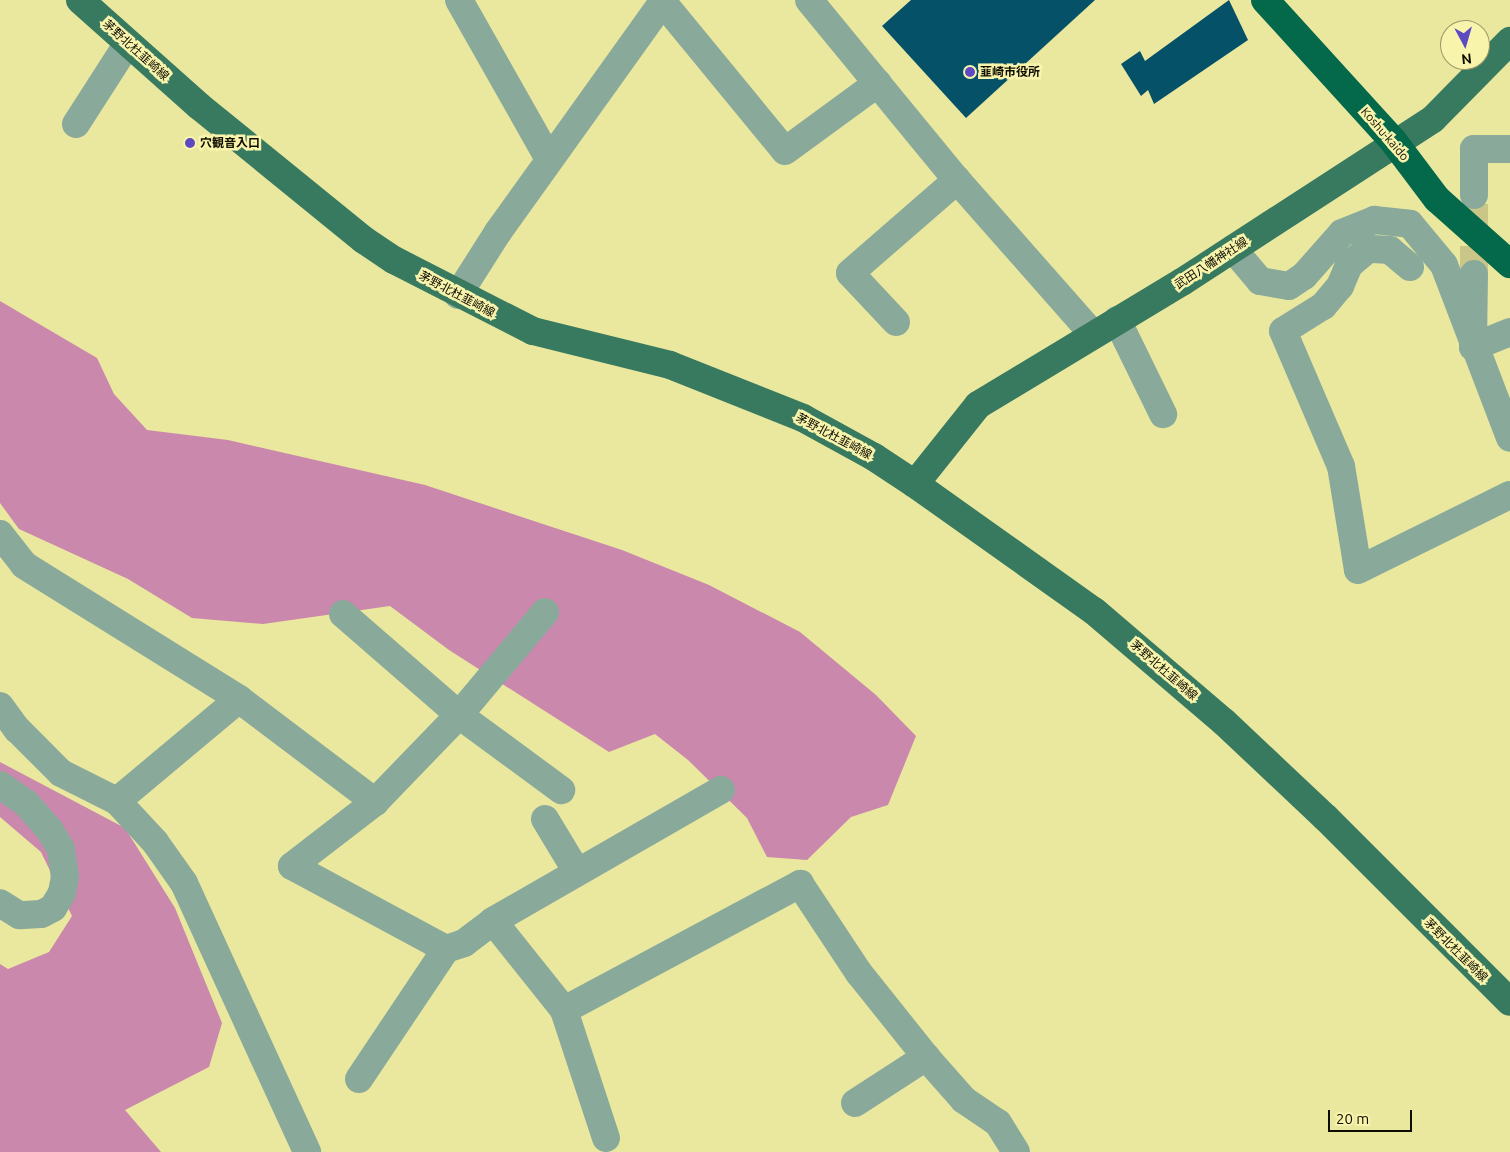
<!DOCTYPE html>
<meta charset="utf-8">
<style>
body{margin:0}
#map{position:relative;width:1510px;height:1152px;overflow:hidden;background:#eae79f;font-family:Ubuntu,"Noto Sans JP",sans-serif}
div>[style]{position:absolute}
.forest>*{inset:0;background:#cb88ad}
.building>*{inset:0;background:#055168}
.minor-tunnel>*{height:28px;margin-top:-14px;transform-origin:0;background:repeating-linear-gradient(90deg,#c9c687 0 28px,transparent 0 42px)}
.minor>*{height:28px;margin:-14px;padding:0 14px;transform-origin:14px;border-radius:14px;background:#89aa9b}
.major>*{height:28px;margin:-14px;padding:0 14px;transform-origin:14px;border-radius:14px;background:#377a60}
.highway>*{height:28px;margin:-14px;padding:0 14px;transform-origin:14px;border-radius:14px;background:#04684b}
.dots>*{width:14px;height:14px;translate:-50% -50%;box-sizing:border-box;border:2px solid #f8f4ac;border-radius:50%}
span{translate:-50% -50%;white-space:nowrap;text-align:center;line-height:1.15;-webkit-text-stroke:5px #f8f4ac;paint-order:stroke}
.street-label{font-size:12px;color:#0f0d00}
.poi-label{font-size:12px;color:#0f0d00;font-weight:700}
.left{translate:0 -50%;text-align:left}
.north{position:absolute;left:1440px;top:20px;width:50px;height:50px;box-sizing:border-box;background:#f8f4ac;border:1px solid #9b9867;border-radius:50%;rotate:174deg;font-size:14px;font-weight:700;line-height:20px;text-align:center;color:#0f0d00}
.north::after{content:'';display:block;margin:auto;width:18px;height:22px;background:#5d49c1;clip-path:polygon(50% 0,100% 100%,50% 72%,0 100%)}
.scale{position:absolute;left:1328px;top:1110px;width:84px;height:22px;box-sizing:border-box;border:2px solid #0f0d00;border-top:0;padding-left:6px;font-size:15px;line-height:18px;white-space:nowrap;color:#0f0d00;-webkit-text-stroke:4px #f8f4ac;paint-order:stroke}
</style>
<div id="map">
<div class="forest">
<div style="clip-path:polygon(0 301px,97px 358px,114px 394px,147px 430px,228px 440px,425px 485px,622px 550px,709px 585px,800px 632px,876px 695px,916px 736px,888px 805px,851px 817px,807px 860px,767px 857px,747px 818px,688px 760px,655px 734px,609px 752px,449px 650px,390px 606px,263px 624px,192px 618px,128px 579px,19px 529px,0 503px)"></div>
<div style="clip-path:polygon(0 762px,125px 828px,175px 908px,222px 1023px,209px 1067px,125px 1110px,161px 1152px,0 1152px,0 964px,8px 969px,49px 952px,72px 916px,41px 852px,0 817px)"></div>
</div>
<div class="building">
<div style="clip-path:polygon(911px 0,1095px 0,966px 118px,882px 26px)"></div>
<div style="clip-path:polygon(1229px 0,1248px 40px,1154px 104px,1148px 90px,1141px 96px,1121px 64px,1140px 51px,1145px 61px)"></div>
</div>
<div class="minor-tunnel">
<div style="left:1474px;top:274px;width:79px;rotate:-90deg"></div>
</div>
<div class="minor">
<div style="left:459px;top:0;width:183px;rotate:60.5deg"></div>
<div style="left:661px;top:0;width:195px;rotate:50.6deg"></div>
<div style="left:785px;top:151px;width:115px;rotate:-36.2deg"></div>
<div style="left:809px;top:0;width:233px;rotate:50.6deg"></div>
<div style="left:957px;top:180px;width:205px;rotate:48.6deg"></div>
<div style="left:76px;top:124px;width:96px;rotate:-57.3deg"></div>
<div style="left:1474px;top:195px;width:46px;rotate:-90deg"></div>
<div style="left:1474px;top:149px;width:36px"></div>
<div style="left:1233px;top:249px;width:42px;rotate:49.8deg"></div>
<div style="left:1260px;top:281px;width:29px;rotate:10deg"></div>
<div style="left:1289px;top:286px;width:18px;rotate:-34deg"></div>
<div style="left:1304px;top:276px;width:57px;rotate:-48.5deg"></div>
<div style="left:1342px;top:233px;width:35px;rotate:-22deg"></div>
<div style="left:1374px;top:220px;width:36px;rotate:6deg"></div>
<div style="left:1410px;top:224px;width:53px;rotate:50.3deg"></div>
<div style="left:1444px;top:265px;width:185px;rotate:69.1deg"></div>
<div style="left:1410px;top:267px;width:26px;rotate:-140deg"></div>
<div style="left:1390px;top:250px;width:22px;rotate:-177deg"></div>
<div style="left:1368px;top:249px;width:25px;rotate:140deg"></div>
<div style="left:1349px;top:265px;width:23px;rotate:113deg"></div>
<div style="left:1340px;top:286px;width:26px;rotate:130deg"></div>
<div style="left:1323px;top:306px;width:47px;rotate:148deg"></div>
<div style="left:1283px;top:331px;width:147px;rotate:66.8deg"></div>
<div style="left:1341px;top:466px;width:105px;rotate:80.7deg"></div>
<div style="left:1358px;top:570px;width:169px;rotate:-26.3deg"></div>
<div style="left:1474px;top:274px;width:73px;rotate:90.8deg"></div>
<div style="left:1473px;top:347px;width:40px;rotate:-22deg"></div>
<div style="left:458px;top:295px;width:75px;rotate:-57.6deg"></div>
<div style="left:498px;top:232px;width:285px;rotate:-54.4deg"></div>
<div style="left:1117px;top:320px;width:105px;rotate:63.9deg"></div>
<div style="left:896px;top:322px;width:67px;rotate:-133.2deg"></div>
<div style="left:850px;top:273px;width:142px;rotate:-41deg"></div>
<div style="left:0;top:534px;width:39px;rotate:52deg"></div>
<div style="left:24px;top:565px;width:253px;rotate:31.9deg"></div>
<div style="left:239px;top:699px;width:171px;rotate:37.1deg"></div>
<div style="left:343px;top:614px;width:154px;rotate:41deg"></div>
<div style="left:459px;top:715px;width:127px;rotate:36.3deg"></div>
<div style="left:0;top:706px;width:29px;rotate:54deg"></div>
<div style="left:17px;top:729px;width:62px;rotate:45deg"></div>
<div style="left:61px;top:773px;width:63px;rotate:26.6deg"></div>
<div style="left:117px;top:801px;width:56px;rotate:47.2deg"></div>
<div style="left:155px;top:842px;width:50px;rotate:54.7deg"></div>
<div style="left:184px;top:883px;width:296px;rotate:65.4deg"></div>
<div style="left:0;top:785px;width:32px;rotate:35deg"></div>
<div style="left:26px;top:803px;width:35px;rotate:49deg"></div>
<div style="left:49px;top:829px;width:23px;rotate:59deg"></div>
<div style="left:61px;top:849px;width:28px;rotate:82deg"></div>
<div style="left:65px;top:877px;width:16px;rotate:101deg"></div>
<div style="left:62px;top:893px;width:17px;rotate:121deg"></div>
<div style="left:53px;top:908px;width:13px;rotate:153deg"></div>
<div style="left:41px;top:914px;width:22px;rotate:177deg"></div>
<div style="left:19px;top:915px;width:22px;rotate:-148deg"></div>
<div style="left:117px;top:801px;width:159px;rotate:-39.9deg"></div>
<div style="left:545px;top:819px;width:62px;rotate:58.9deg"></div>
<div style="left:493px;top:921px;width:263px;rotate:-29.9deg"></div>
<div style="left:446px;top:949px;width:175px;rotate:-151.7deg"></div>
<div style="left:292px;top:866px;width:105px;rotate:-37.6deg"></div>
<div style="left:375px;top:802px;width:121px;rotate:-46deg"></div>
<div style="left:459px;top:715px;width:134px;rotate:-50.1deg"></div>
<div style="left:359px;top:1079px;width:156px;rotate:-56.2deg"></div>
<div style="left:446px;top:949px;width:19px;rotate:-18deg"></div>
<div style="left:464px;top:943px;width:36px;rotate:-37deg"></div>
<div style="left:493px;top:921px;width:114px;rotate:51.4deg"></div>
<div style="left:855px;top:1103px;width:85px;rotate:-32.9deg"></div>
<div style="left:606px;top:1138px;width:135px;rotate:-108.2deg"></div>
<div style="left:564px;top:1010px;width:268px;rotate:-28.1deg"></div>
<div style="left:800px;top:884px;width:107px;rotate:56.5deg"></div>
<div style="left:859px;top:973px;width:107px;rotate:51.4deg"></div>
<div style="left:926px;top:1057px;width:57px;rotate:48.5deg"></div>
<div style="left:964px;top:1100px;width:41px;rotate:34.1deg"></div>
<div style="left:998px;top:1123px;width:34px;rotate:58deg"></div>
</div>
<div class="major">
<div style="left:80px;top:0;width:159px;rotate:41.7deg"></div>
<div style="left:199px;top:106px;width:213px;rotate:39.1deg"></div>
<div style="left:364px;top:240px;width:36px;rotate:34deg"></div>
<div style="left:394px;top:260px;width:156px;rotate:27.1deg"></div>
<div style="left:533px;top:331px;width:141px;rotate:13.9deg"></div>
<div style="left:670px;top:365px;width:143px;rotate:21.7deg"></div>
<div style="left:803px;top:418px;width:81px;rotate:28.8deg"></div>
<div style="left:874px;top:457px;width:49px;rotate:33.4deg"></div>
<div style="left:915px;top:484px;width:219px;rotate:35.4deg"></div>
<div style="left:1094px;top:611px;width:171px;rotate:40.5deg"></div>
<div style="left:1224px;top:722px;width:140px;rotate:43.3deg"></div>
<div style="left:1326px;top:818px;width:260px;rotate:45deg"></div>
<div style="left:915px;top:484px;width:101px;rotate:-51.4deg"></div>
<div style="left:978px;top:405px;width:238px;rotate:-31.1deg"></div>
<div style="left:1182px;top:282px;width:299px;rotate:-33deg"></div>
<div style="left:1433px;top:119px;width:110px;rotate:-45.4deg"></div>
</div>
<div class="highway">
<div style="left:1265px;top:0;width:192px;rotate:47.7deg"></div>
<div style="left:1394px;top:142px;width:71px;rotate:53deg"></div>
<div style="left:1437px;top:199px;width:98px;rotate:41.7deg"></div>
</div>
<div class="dots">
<div style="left:970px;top:72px;background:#5d49c1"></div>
<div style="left:190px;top:143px;background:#5d49c1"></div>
</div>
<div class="street-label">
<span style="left:136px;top:50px;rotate:42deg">茅野北杜韮崎線</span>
<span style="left:1385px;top:134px;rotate:49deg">Koshu-kaido</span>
<span style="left:1211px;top:263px;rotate:-33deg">武田八幡神社線</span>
<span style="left:457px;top:294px;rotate:28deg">茅野北杜韮崎線</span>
<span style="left:834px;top:436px;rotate:28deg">茅野北杜韮崎線</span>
<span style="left:1164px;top:670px;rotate:41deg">茅野北杜韮崎線</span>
<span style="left:1456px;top:950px;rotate:45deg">茅野北杜韮崎線</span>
</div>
<div class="poi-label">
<span class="left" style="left:980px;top:72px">韮崎市役所</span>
<span class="left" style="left:200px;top:143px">穴観音入口</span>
</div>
<div class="north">N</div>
<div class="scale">20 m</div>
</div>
